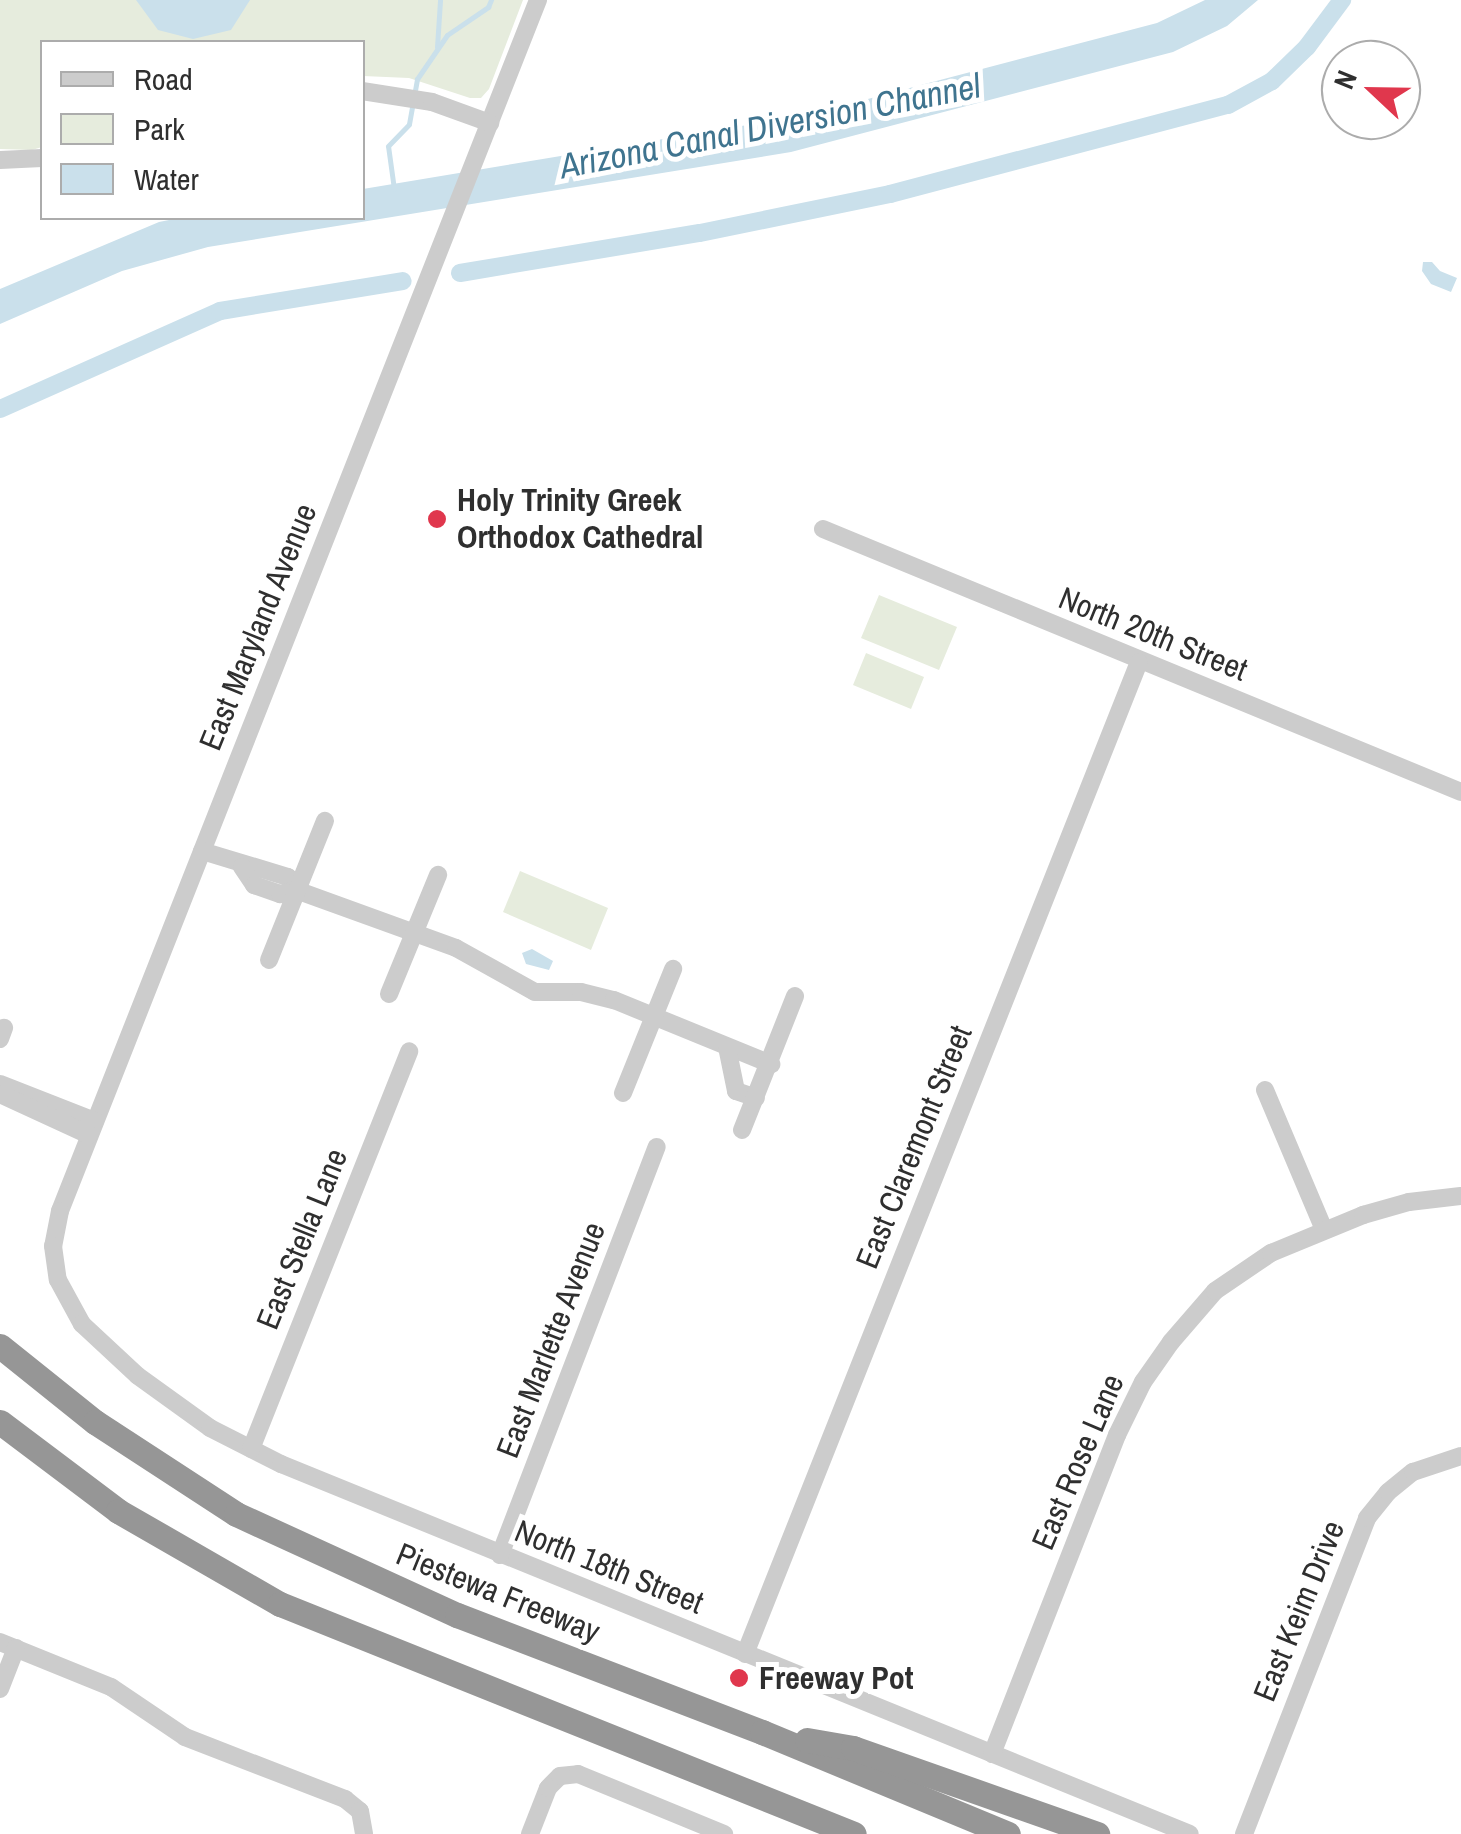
<!DOCTYPE html>
<style>
body{margin:0}
#map{position:relative;width:1461px;height:1834px;overflow:hidden;background:#fff;font-family:"Archivo Narrow",sans-serif}
div>[style]{position:absolute}
.green>*{inset:0;background:#e6ecdd}
.water>*{inset:0;background:#cae0eb}
.stream>*{height:5px;margin:-2.5px;padding:0 2.5px;transform-origin:2.5px;border-radius:2.5px;background:#cae0eb}
.canal>*{height:18px;margin:-9px;padding:0 9px;transform-origin:9px;border-radius:9px;background:#cae0eb}
.minor>*{height:18px;margin:-9px;padding:0 9px;transform-origin:9px;border-radius:9px;background:#ccc}
.highway>*{height:25px;margin:-12.5px;padding:0 12.5px;transform-origin:12.5px;border-radius:12.5px;background:#969696}
.dots>*{width:28px;height:28px;translate:-50% -50%;box-sizing:border-box;border:5px solid #fff;border-radius:50%}
span{translate:-50% -50%;white-space:nowrap;text-align:center;line-height:1.15;-webkit-text-stroke:10px #fff;paint-order:stroke}
.poi-label{font-size:32px;color:#2f2f2f;font-weight:700}
.left{translate:0 -50%;text-align:left}
.street-label{font-size:32px;color:#2f2f2f}
.water-label{font-size:35px;color:#3f748f;font-style:italic}
.legend{position:absolute;left:40px;top:40px;width:325px;height:180px;box-sizing:border-box;background:#fff;border:2px solid #acacac;margin:0;padding:12px 18px;list-style:none;font-size:30px;color:#2f2f2f}
.legend li{display:flex;align-items:center;gap:20px;height:50px}
.legend b{width:50px;border:2px solid #acacac}
.north{position:absolute;left:1321px;top:40px;width:100px;height:100px;box-sizing:border-box;background:#fff;border:2px solid #acacac;border-radius:50%;rotate:292deg;font-size:28px;font-weight:700;line-height:40px;text-align:center;color:#2f2f2f}
.north::after{content:'';display:block;margin:auto;width:35px;height:45px;background:#e0374d;clip-path:polygon(50% 0,100% 100%,50% 72%,0 100%)}
</style>
<div id="map">
<div class="green">
<div style="clip-path:polygon(0 0,523px 0,489px 89px,481px 98px,470px 98px,409px 78px,363px 76px,362px 42px,42px 42px,42px 147px,32px 150px,0 149px)"></div>
<div style="clip-path:polygon(879px 595px,957px 627px,939px 670px,861px 638px)"></div>
<div style="clip-path:polygon(866px 653px,924px 677px,911px 709px,853px 685px)"></div>
<div style="clip-path:polygon(520px 871px,608px 908px,591px 950px,503px 912px)"></div>
</div>
<div class="water">
<div style="clip-path:polygon(136px 0,250px 0,231px 30px,193px 39px,158px 30px)"></div>
<div style="clip-path:polygon(1205px 0,1258px 0,1227px 26px,1173px 52px,791px 152px,208px 247px,122px 271px,0 324px,0 289px,159px 222px,179px 218px,362px 218px,363px 189px,807px 115px,1157px 23px)"></div>
<div style="clip-path:polygon(1423px 262px,1432px 262px,1440px 271px,1457px 278px,1451px 292px,1431px 284px,1422px 271px)"></div>
<div style="clip-path:polygon(532px 949px,553px 961px,549px 970px,526px 964px,522px 953px)"></div>
</div>
<div class="stream">
<div style="left:437px;top:47px;width:47px;rotate:-86.3deg"></div>
<div style="left:394px;top:189px;width:43px;rotate:-97.9deg"></div>
<div style="left:388px;top:146px;width:30px;rotate:-46deg"></div>
<div style="left:409px;top:124px;width:46px;rotate:-79.9deg"></div>
<div style="left:417px;top:79px;width:53px;rotate:-55.7deg"></div>
<div style="left:447px;top:35px;width:50px;rotate:-34.3deg"></div>
<div style="left:488px;top:7px;width:8px;rotate:-67deg"></div>
</div>
<div class="canal">
<div style="left:460px;top:273px;width:243px;rotate:-9.5deg"></div>
<div style="left:700px;top:233px;width:194px;rotate:-11.6deg"></div>
<div style="left:890px;top:194px;width:350px;rotate:-14.8deg"></div>
<div style="left:1228px;top:105px;width:50px;rotate:-28.6deg"></div>
<div style="left:1272px;top:81px;width:49px;rotate:-44.2deg"></div>
<div style="left:1307px;top:47px;width:59px;rotate:-53.3deg"></div>
<div style="left:0;top:409px;width:241px;rotate:-24deg"></div>
<div style="left:220px;top:311px;width:185px;rotate:-9.3deg"></div>
</div>
<div class="minor">
<div style="left:538px;top:0;width:1302px;rotate:111.54deg"></div>
<div style="left:60px;top:1211px;width:36px;rotate:101deg"></div>
<div style="left:53px;top:1246px;width:34px;rotate:82deg"></div>
<div style="left:58px;top:1280px;width:50px;rotate:61.4deg"></div>
<div style="left:82px;top:1324px;width:76px;rotate:42.9deg"></div>
<div style="left:138px;top:1376px;width:89px;rotate:35.8deg"></div>
<div style="left:210px;top:1428px;width:80px;rotate:26.9deg"></div>
<div style="left:281px;top:1464px;width:981px;rotate:22.15deg"></div>
<div style="left:362px;top:91px;width:71px;rotate:8.9deg"></div>
<div style="left:432px;top:102px;width:62px;rotate:19.9deg"></div>
<div style="left:0;top:160px;width:42px;rotate:-2.7deg"></div>
<div style="left:823px;top:529px;width:690px;rotate:22.4deg"></div>
<div style="left:202px;top:851px;width:90px;rotate:16.8deg"></div>
<div style="left:288px;top:877px;width:15px;rotate:58deg"></div>
<div style="left:242px;top:867px;width:22px;rotate:56deg"></div>
<div style="left:254px;top:885px;width:28px;rotate:19deg"></div>
<div style="left:280px;top:894px;width:16px;rotate:-14deg"></div>
<div style="left:296px;top:890px;width:170px;rotate:19.9deg"></div>
<div style="left:456px;top:948px;width:90px;rotate:29.1deg"></div>
<div style="left:535px;top:992px;width:46px"></div>
<div style="left:581px;top:992px;width:34px;rotate:14deg"></div>
<div style="left:614px;top:1000px;width:170px;rotate:22.2deg"></div>
<div style="left:269px;top:960px;width:150px;rotate:-68.1deg"></div>
<div style="left:389px;top:994px;width:129px;rotate:-67.6deg"></div>
<div style="left:0;top:1039px;width:12px;rotate:-70deg"></div>
<div style="left:727px;top:1047px;width:45px;rotate:78.4deg"></div>
<div style="left:736px;top:1091px;width:21px;rotate:19deg"></div>
<div style="left:0;top:1084px;width:102px;rotate:21.3deg"></div>
<div style="left:1265px;top:1090px;width:152px;rotate:67.1deg"></div>
<div style="left:623px;top:1093px;width:134px;rotate:-68deg"></div>
<div style="left:0;top:1094px;width:98px;rotate:24.7deg"></div>
<div style="left:742px;top:1130px;width:144px;rotate:-68.4deg"></div>
<div style="left:251px;top:1449px;width:428px;rotate:-68.3deg"></div>
<div style="left:500px;top:1555px;width:437px;rotate:-69deg"></div>
<div style="left:0;top:1642px;width:120px;rotate:22.1deg"></div>
<div style="left:111px;top:1687px;width:89px;rotate:34deg"></div>
<div style="left:185px;top:1737px;width:172px;rotate:21.2deg"></div>
<div style="left:345px;top:1799px;width:19px;rotate:39deg"></div>
<div style="left:360px;top:1811px;width:23px;rotate:80deg"></div>
<div style="left:745px;top:1654px;width:1067px;rotate:-68.34deg"></div>
<div style="left:0;top:1689px;width:44px;rotate:-68.7deg"></div>
<div style="left:992px;top:1754px;width:343px;rotate:-68.6deg"></div>
<div style="left:1117px;top:1435px;width:59px;rotate:-63.9deg"></div>
<div style="left:1143px;top:1382px;width:49px;rotate:-55deg"></div>
<div style="left:1171px;top:1342px;width:67px;rotate:-49.2deg"></div>
<div style="left:1215px;top:1291px;width:68px;rotate:-34.2deg"></div>
<div style="left:1271px;top:1253px;width:100px;rotate:-22.4deg"></div>
<div style="left:1363px;top:1215px;width:48px;rotate:-15.8deg"></div>
<div style="left:1409px;top:1202px;width:52px;rotate:-6.6deg"></div>
<div style="left:530px;top:1834px;width:49px;rotate:-68.6deg"></div>
<div style="left:548px;top:1788px;width:17px;rotate:-45deg"></div>
<div style="left:560px;top:1776px;width:18px;rotate:-6deg"></div>
<div style="left:578px;top:1774px;width:158px;rotate:22.3deg"></div>
<div style="left:1244px;top:1834px;width:339px;rotate:-68.7deg"></div>
<div style="left:1367px;top:1518px;width:33px;rotate:-51deg"></div>
<div style="left:1388px;top:1492px;width:32px;rotate:-39deg"></div>
<div style="left:1413px;top:1472px;width:51px;rotate:-18.4deg"></div>
</div>
<div class="highway">
<div style="left:0;top:1346px;width:122px;rotate:38.7deg"></div>
<div style="left:95px;top:1422px;width:168px;rotate:33.1deg"></div>
<div style="left:236px;top:1514px;width:243px;rotate:24.6deg"></div>
<div style="left:457px;top:1615px;width:327px;rotate:21deg"></div>
<div style="left:762px;top:1732px;width:266px;rotate:22.5deg"></div>
<div style="left:0;top:1422px;width:148px;rotate:37deg"></div>
<div style="left:118px;top:1511px;width:187px;rotate:29.9deg"></div>
<div style="left:280px;top:1604px;width:618px;rotate:21.84deg"></div>
<div style="left:807px;top:1740px;width:47px;rotate:9.9deg"></div>
<div style="left:853px;top:1748px;width:259px;rotate:19.4deg"></div>
</div>
<div class="dots">
<div style="left:437px;top:519px;background:#e0374d"></div>
<div style="left:739px;top:1678px;background:#e0374d"></div>
</div>
<div class="poi-label">
<span class="left" style="left:457px;top:519px">Holy Trinity Greek<br>Orthodox Cathedral</span>
<span class="left" style="left:759px;top:1678px">Freeway Pot</span>
</div>
<div class="street-label">
<span style="left:258px;top:627px;rotate:-68deg">East Maryland Avenue</span>
<span style="left:1153px;top:634px;rotate:22deg">North 20th Street</span>
<span style="left:914px;top:1147px;rotate:-68deg">East Claremont Street</span>
<span style="left:302px;top:1239px;rotate:-68deg">East Stella Lane</span>
<span style="left:551px;top:1340px;rotate:-69deg">East Marlette Avenue</span>
<span style="left:1078px;top:1462px;rotate:-67deg">East Rose Lane</span>
<span style="left:609px;top:1567px;rotate:22deg">North 18th Street</span>
<span style="left:498px;top:1593px;rotate:22deg">Piestewa Freeway</span>
<span style="left:1299px;top:1611px;rotate:-68deg">East Keim Drive</span>
</div>
<div class="water-label">
<span style="left:770px;top:126px;rotate:-11deg">Arizona Canal Diversion Channel</span>
</div>
<ul class="legend">
<li><b style="height:12px;background:#ccc"></b>Road</li>
<li><b style="height:28px;background:#e6ecdd"></b>Park</li>
<li><b style="height:28px;background:#cae0eb"></b>Water</li>
</ul>
<div class="north">N</div>
</div>
